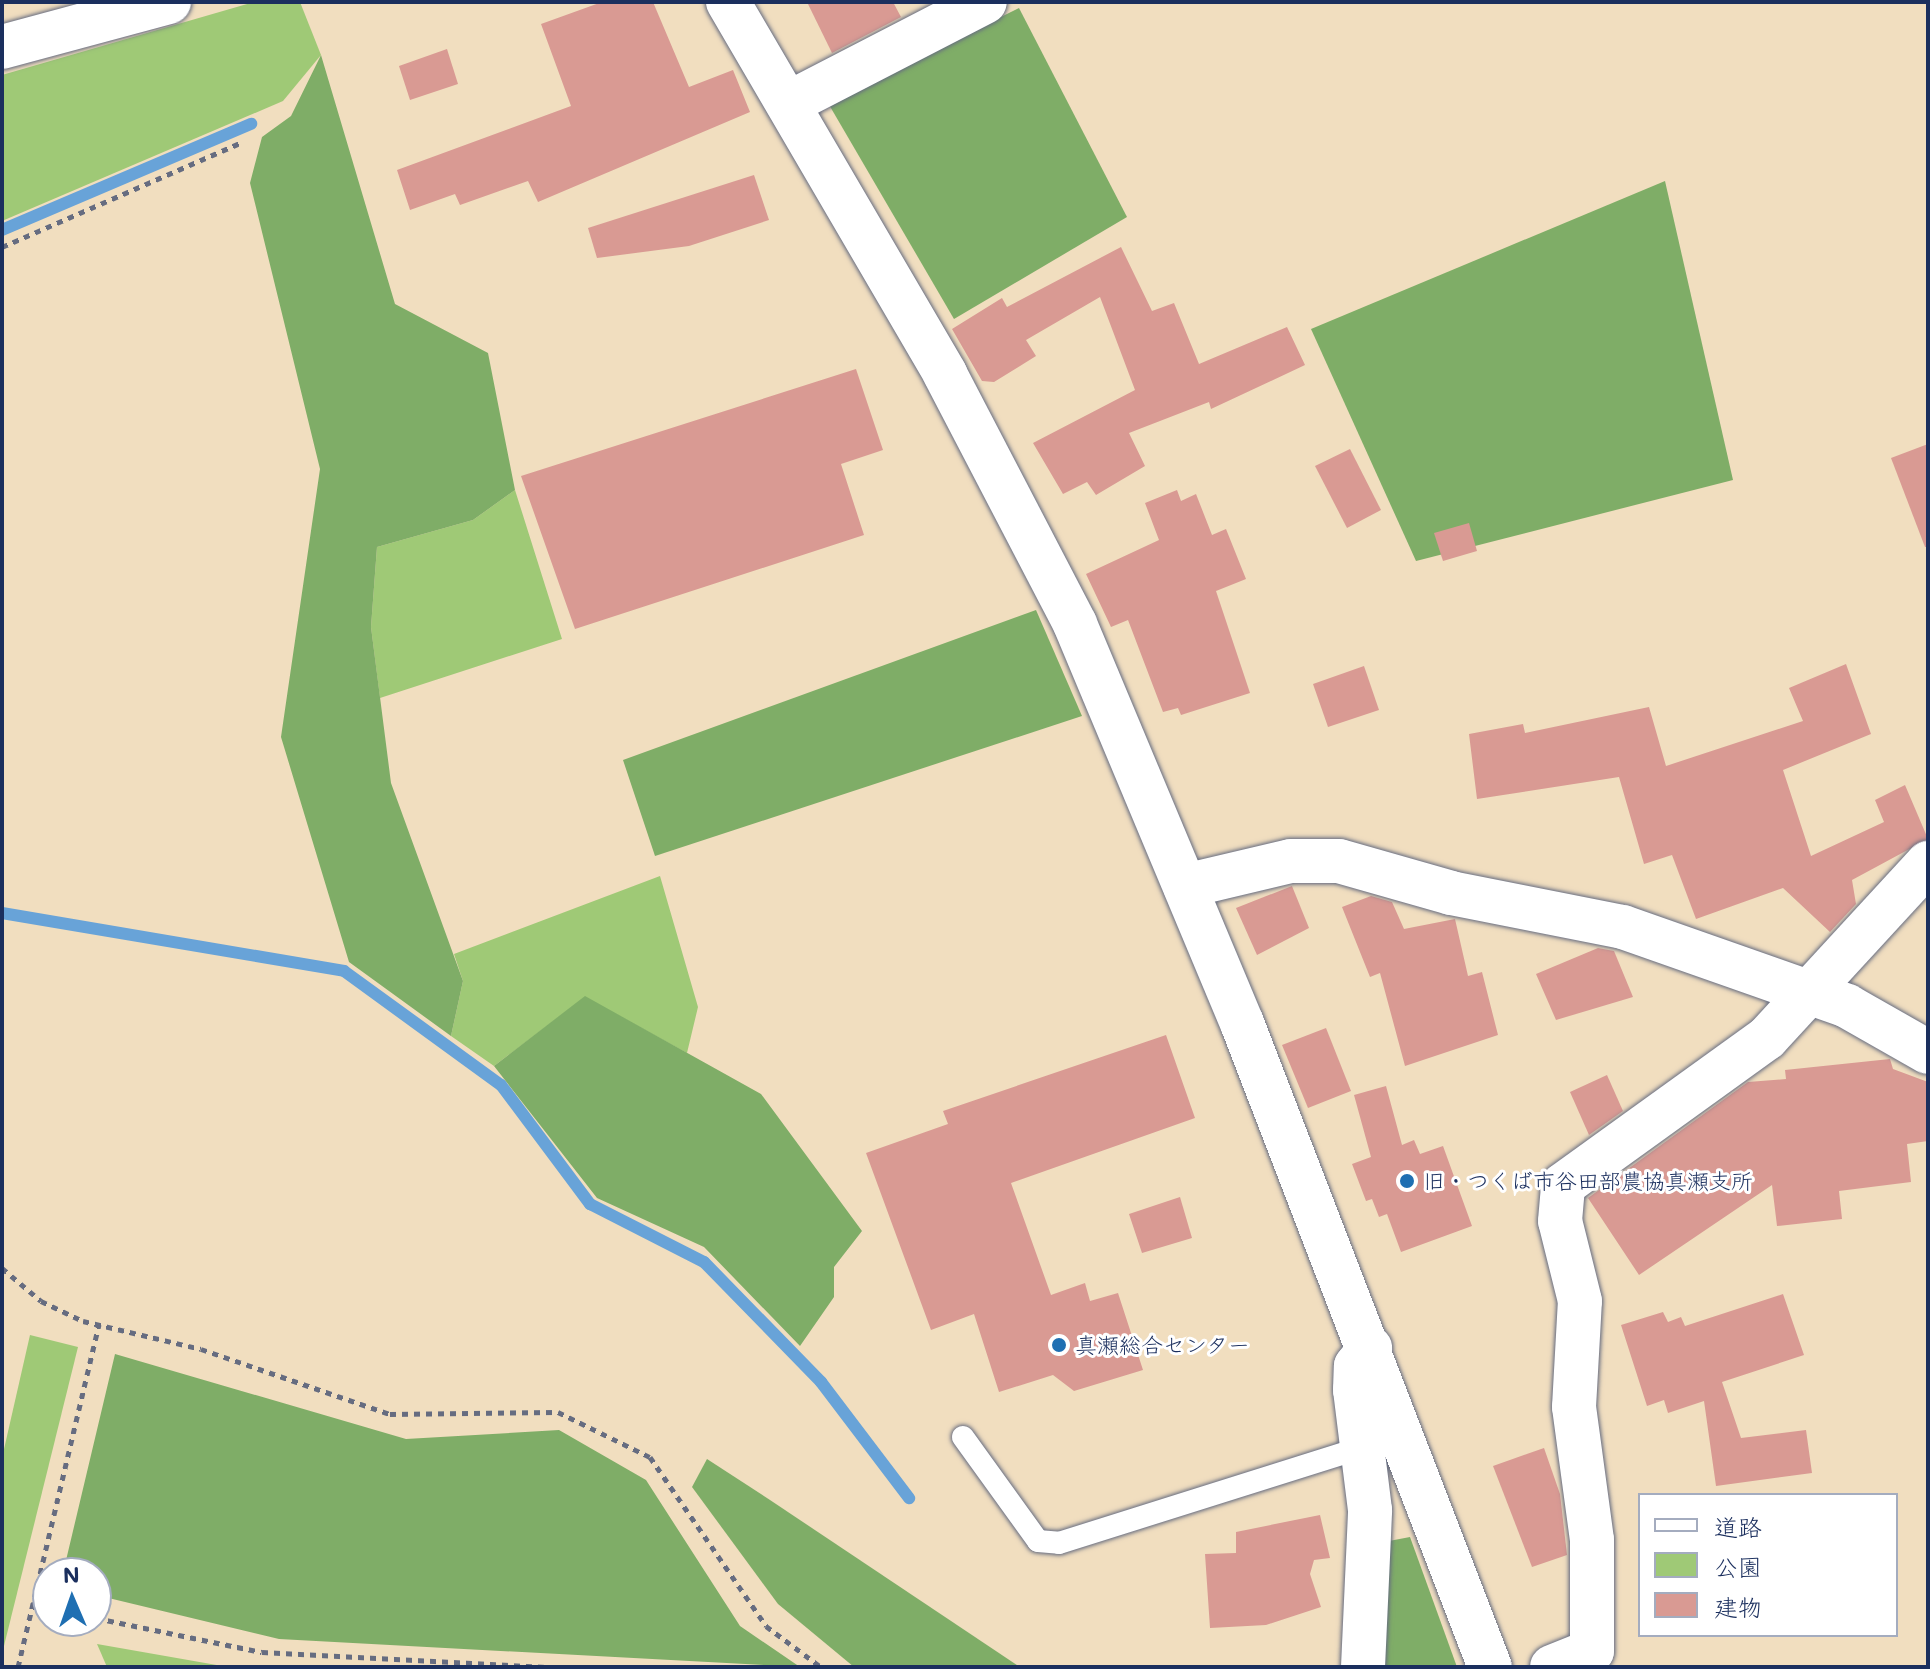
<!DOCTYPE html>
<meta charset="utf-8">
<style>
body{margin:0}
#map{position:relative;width:1930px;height:1669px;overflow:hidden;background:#f1debf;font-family:Mali,"Klee One",sans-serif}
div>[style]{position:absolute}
.green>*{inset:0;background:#9fc976}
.forest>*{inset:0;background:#7fad67}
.stream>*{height:12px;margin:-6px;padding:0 6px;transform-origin:6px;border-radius:6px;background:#68a3d8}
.building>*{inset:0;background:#d99a93}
.path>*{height:5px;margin-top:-2.5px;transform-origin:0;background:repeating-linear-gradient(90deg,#666c80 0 6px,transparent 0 12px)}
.roads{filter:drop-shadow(0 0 2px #666c80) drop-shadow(0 0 2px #666c80)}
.service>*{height:22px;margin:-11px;padding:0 11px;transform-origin:11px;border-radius:11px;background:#fff}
.minor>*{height:44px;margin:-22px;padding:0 22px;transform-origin:22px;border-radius:22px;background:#fff}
.tertiary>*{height:44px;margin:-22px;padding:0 22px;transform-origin:22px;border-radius:22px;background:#fff}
.dots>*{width:22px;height:22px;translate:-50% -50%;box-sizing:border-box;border:4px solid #fff;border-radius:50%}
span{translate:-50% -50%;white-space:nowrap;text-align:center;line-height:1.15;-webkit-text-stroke:6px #fff;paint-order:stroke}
.poi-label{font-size:22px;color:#1b2f5e}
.left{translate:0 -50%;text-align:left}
.frame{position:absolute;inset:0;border:4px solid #1b2f5e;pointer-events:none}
.legend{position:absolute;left:1638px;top:1493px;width:260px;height:144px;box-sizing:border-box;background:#fff;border:2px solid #a4acbf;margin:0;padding:10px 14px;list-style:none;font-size:24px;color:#1b2f5e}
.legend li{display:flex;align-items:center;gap:16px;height:40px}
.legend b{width:40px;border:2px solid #a4acbf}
.north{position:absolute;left:32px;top:1557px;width:80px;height:80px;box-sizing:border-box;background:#fff;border:2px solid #a4acbf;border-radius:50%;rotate:358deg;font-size:22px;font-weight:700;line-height:32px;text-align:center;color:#1b2f5e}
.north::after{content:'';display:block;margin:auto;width:28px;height:36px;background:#1f6fb2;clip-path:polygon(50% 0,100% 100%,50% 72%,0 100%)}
</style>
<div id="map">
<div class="green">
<div style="clip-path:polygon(254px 2px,300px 2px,321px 55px,283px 101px,2px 221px,2px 75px)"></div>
<div style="clip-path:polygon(515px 490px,562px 639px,380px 698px,371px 627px,377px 547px,473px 520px)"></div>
<div style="clip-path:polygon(660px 876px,698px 1007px,687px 1053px,585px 997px,494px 1066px,451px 1036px,463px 981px,454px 954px)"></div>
<div style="clip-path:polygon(30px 1335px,78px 1347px,2px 1654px,2px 1458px)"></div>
<div style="clip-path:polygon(97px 1644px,228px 1667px,107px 1667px)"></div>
</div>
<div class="forest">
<div style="clip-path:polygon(1019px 8px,1127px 217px,954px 319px,828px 103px)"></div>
<div style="clip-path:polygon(321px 55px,395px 304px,488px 353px,515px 490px,473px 520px,377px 547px,371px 627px,391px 783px,463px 981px,451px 1036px,349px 962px,281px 737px,320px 469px,250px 183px,262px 137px,291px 116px)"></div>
<div style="clip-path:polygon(1665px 181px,1733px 480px,1416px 561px,1311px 329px)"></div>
<div style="clip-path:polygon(1036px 610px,1082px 716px,655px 856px,623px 760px)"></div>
<div style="clip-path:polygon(585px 996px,761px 1094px,862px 1231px,834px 1267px,834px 1297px,800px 1346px,704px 1247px,597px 1198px,494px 1066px)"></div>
<div style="clip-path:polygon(115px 1354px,406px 1439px,559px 1430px,646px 1480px,740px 1626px,800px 1667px,279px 1639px,96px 1595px,96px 1573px,63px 1573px)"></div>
<div style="clip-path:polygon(707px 1459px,770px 1500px,1020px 1667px,854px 1667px,778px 1604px,692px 1487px)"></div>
<div style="clip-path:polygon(1410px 1537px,1457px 1667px,1380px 1667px,1389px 1541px)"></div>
</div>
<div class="stream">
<div style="left:2px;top:230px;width:271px;rotate:-23.1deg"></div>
<div style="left:2px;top:913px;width:347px;rotate:9.6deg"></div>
<div style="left:344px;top:971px;width:194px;rotate:36deg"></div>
<div style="left:501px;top:1085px;width:149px;rotate:53.2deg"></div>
<div style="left:590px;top:1204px;width:128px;rotate:27deg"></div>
<div style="left:704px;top:1262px;width:168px;rotate:45.7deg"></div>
<div style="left:821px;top:1382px;width:146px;rotate:52.8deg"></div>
</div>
<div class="building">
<div style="clip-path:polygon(602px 2px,653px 2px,689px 87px,733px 70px,750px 112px,538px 202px,528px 181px,460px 205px,455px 194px,410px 210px,397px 170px,571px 106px,541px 24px)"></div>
<div style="clip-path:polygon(807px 2px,893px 2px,901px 17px,832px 53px)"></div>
<div style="clip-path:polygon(447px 49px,458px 84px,410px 100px,399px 66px)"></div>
<div style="clip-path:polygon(754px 175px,769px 220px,689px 246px,597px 258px,588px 228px)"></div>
<div style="clip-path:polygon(1121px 247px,1152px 311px,1174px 303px,1199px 364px,1287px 327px,1305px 365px,1211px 409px,1209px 402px,1129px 433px,1145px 466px,1096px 495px,1087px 482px,1063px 494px,1033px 443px,1135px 390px,1100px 297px,1026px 340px,1036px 356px,994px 382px,982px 381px,952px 329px,1002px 298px,1007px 307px)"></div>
<div style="clip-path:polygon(856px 369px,883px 450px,841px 464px,864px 535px,575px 629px,521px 476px)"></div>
<div style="clip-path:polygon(1928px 444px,1928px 547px,1925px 547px,1891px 458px)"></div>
<div style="clip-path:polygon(1350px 449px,1381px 510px,1347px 528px,1315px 466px)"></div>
<div style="clip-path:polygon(1177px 490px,1181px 501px,1196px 494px,1212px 535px,1226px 529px,1246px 579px,1216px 591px,1250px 693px,1181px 715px,1178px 708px,1163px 712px,1128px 620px,1111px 627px,1086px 574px,1159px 540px,1145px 503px)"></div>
<div style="clip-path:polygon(1469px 523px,1477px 551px,1443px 561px,1434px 533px)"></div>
<div style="clip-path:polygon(1846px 664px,1871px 734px,1783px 770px,1811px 856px,1884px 822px,1875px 800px,1905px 785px,1928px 839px,1852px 880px,1856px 904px,1830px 932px,1783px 888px,1696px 919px,1672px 855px,1644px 864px,1619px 777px,1477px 799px,1469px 734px,1523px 724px,1525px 733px,1649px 707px,1666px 766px,1803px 721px,1789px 688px)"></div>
<div style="clip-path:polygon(1364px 666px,1379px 710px,1328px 727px,1313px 684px)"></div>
<div style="clip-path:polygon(1292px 886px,1309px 928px,1257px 955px,1236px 908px)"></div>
<div style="clip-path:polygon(1371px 896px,1392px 902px,1404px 929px,1455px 919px,1468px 976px,1482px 972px,1498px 1035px,1405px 1066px,1380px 973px,1370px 977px,1342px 907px)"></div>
<div style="clip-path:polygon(1598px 948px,1614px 951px,1633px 997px,1556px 1020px,1536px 974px)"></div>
<div style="clip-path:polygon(1326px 1028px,1351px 1091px,1308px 1108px,1282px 1045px)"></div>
<div style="clip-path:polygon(1166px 1035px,1195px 1118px,1011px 1183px,1051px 1295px,1085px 1283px,1090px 1301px,1118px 1293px,1143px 1370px,1074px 1391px,1053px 1375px,999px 1392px,974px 1314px,931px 1330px,866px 1153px,948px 1124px,943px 1111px)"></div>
<div style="clip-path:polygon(1890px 1059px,1893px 1069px,1928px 1082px,1928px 1141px,1907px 1144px,1911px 1182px,1839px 1191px,1842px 1219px,1777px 1226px,1772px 1185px,1639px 1275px,1588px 1198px,1748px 1082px,1786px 1079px,1785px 1070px)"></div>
<div style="clip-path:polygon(1607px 1075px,1623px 1111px,1589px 1135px,1570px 1092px)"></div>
<div style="clip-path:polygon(1386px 1086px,1402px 1145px,1414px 1140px,1420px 1154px,1443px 1146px,1472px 1226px,1401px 1252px,1387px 1214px,1379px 1217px,1372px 1199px,1366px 1201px,1352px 1164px,1371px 1157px,1354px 1095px)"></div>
<div style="clip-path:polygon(1180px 1197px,1192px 1238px,1142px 1253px,1129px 1214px)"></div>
<div style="clip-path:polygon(1783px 1294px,1804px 1355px,1722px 1382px,1741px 1438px,1806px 1430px,1812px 1473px,1716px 1486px,1704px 1401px,1668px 1413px,1664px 1400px,1647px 1406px,1621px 1325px,1663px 1312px,1668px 1322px,1681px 1317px,1685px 1326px)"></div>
<div style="clip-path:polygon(1544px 1448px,1560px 1494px,1567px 1555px,1532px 1567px,1493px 1466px)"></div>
<div style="clip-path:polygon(1320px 1515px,1330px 1558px,1314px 1560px,1310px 1574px,1321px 1607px,1266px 1625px,1210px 1628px,1205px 1554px,1236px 1553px,1236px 1532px)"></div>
</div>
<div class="path">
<div style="left:2px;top:247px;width:260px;rotate:-23.6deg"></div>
<div style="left:2px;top:1268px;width:51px;rotate:40.2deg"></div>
<div style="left:41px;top:1301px;width:47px;rotate:25.5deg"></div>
<div style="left:83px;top:1321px;width:121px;rotate:13.3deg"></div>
<div style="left:201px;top:1349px;width:200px;rotate:19deg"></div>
<div style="left:390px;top:1414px;width:168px;rotate:-0.7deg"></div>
<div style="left:558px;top:1412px;width:102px;rotate:26.1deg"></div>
<div style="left:650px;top:1457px;width:205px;rotate:55.5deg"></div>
<div style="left:766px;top:1626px;width:69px;rotate:36.7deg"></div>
<div style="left:31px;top:1604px;width:17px;rotate:13deg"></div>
<div style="left:96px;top:1618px;width:169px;rotate:11.6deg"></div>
<div style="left:262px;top:1652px;width:285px;rotate:3deg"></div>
<div style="left:18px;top:1667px;width:352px;rotate:-76.7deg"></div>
</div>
<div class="roads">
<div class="service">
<div style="left:963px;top:1437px;width:128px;rotate:54.2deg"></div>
<div style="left:1038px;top:1541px;width:21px;rotate:5deg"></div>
<div style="left:1059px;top:1543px;width:322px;rotate:-17.5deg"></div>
</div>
<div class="minor">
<div style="left:2px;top:47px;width:173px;rotate:-15.1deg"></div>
<div style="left:791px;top:102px;width:218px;rotate:-27.3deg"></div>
<div style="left:1185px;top:886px;width:109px;rotate:-13.3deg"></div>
<div style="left:1291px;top:861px;width:48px"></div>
<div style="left:1339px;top:861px;width:116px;rotate:15.9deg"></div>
<div style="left:1451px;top:893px;width:175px;rotate:11.2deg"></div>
<div style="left:1623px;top:927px;width:238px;rotate:19.4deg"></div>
<div style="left:1847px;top:1006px;width:93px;rotate:29.6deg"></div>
<div style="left:1363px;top:1667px;width:157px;rotate:-87.4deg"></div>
<div style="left:1370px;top:1510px;width:121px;rotate:-97.1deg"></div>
<div style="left:1355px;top:1390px;width:24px;rotate:-88deg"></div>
<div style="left:1356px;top:1366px;width:23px;rotate:-52deg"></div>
<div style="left:1552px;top:1667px;width:43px;rotate:-21.8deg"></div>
<div style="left:1592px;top:1651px;width:111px;rotate:-90deg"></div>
<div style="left:1592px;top:1540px;width:134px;rotate:-97.7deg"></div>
<div style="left:1574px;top:1407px;width:106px;rotate:-86.8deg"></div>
<div style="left:1580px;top:1301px;width:82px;rotate:-104deg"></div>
<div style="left:1560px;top:1221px;width:36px;rotate:-85deg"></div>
<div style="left:1563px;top:1185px;width:251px;rotate:-35.8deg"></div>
<div style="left:1767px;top:1038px;width:238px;rotate:-47.4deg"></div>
</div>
<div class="tertiary">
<div style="left:728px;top:2px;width:431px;rotate:59.7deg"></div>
<div style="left:945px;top:374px;width:282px;rotate:62.5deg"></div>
<div style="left:1075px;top:624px;width:433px;rotate:67.3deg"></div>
<div style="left:1242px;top:1023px;width:690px;rotate:68.94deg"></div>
</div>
</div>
<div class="dots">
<div style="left:1407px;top:1181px;background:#1f6fb2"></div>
<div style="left:1059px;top:1345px;background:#1f6fb2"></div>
</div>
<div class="poi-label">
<span class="left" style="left:1423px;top:1181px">旧・つくば市谷田部農協真瀬支所</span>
<span class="left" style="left:1075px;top:1345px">真瀬総合センター</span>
</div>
<div class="frame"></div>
<ul class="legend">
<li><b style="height:10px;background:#fff"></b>道路</li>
<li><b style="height:22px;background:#9fc976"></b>公園</li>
<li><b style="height:22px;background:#d99a93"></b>建物</li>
</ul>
<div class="north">N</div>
</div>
